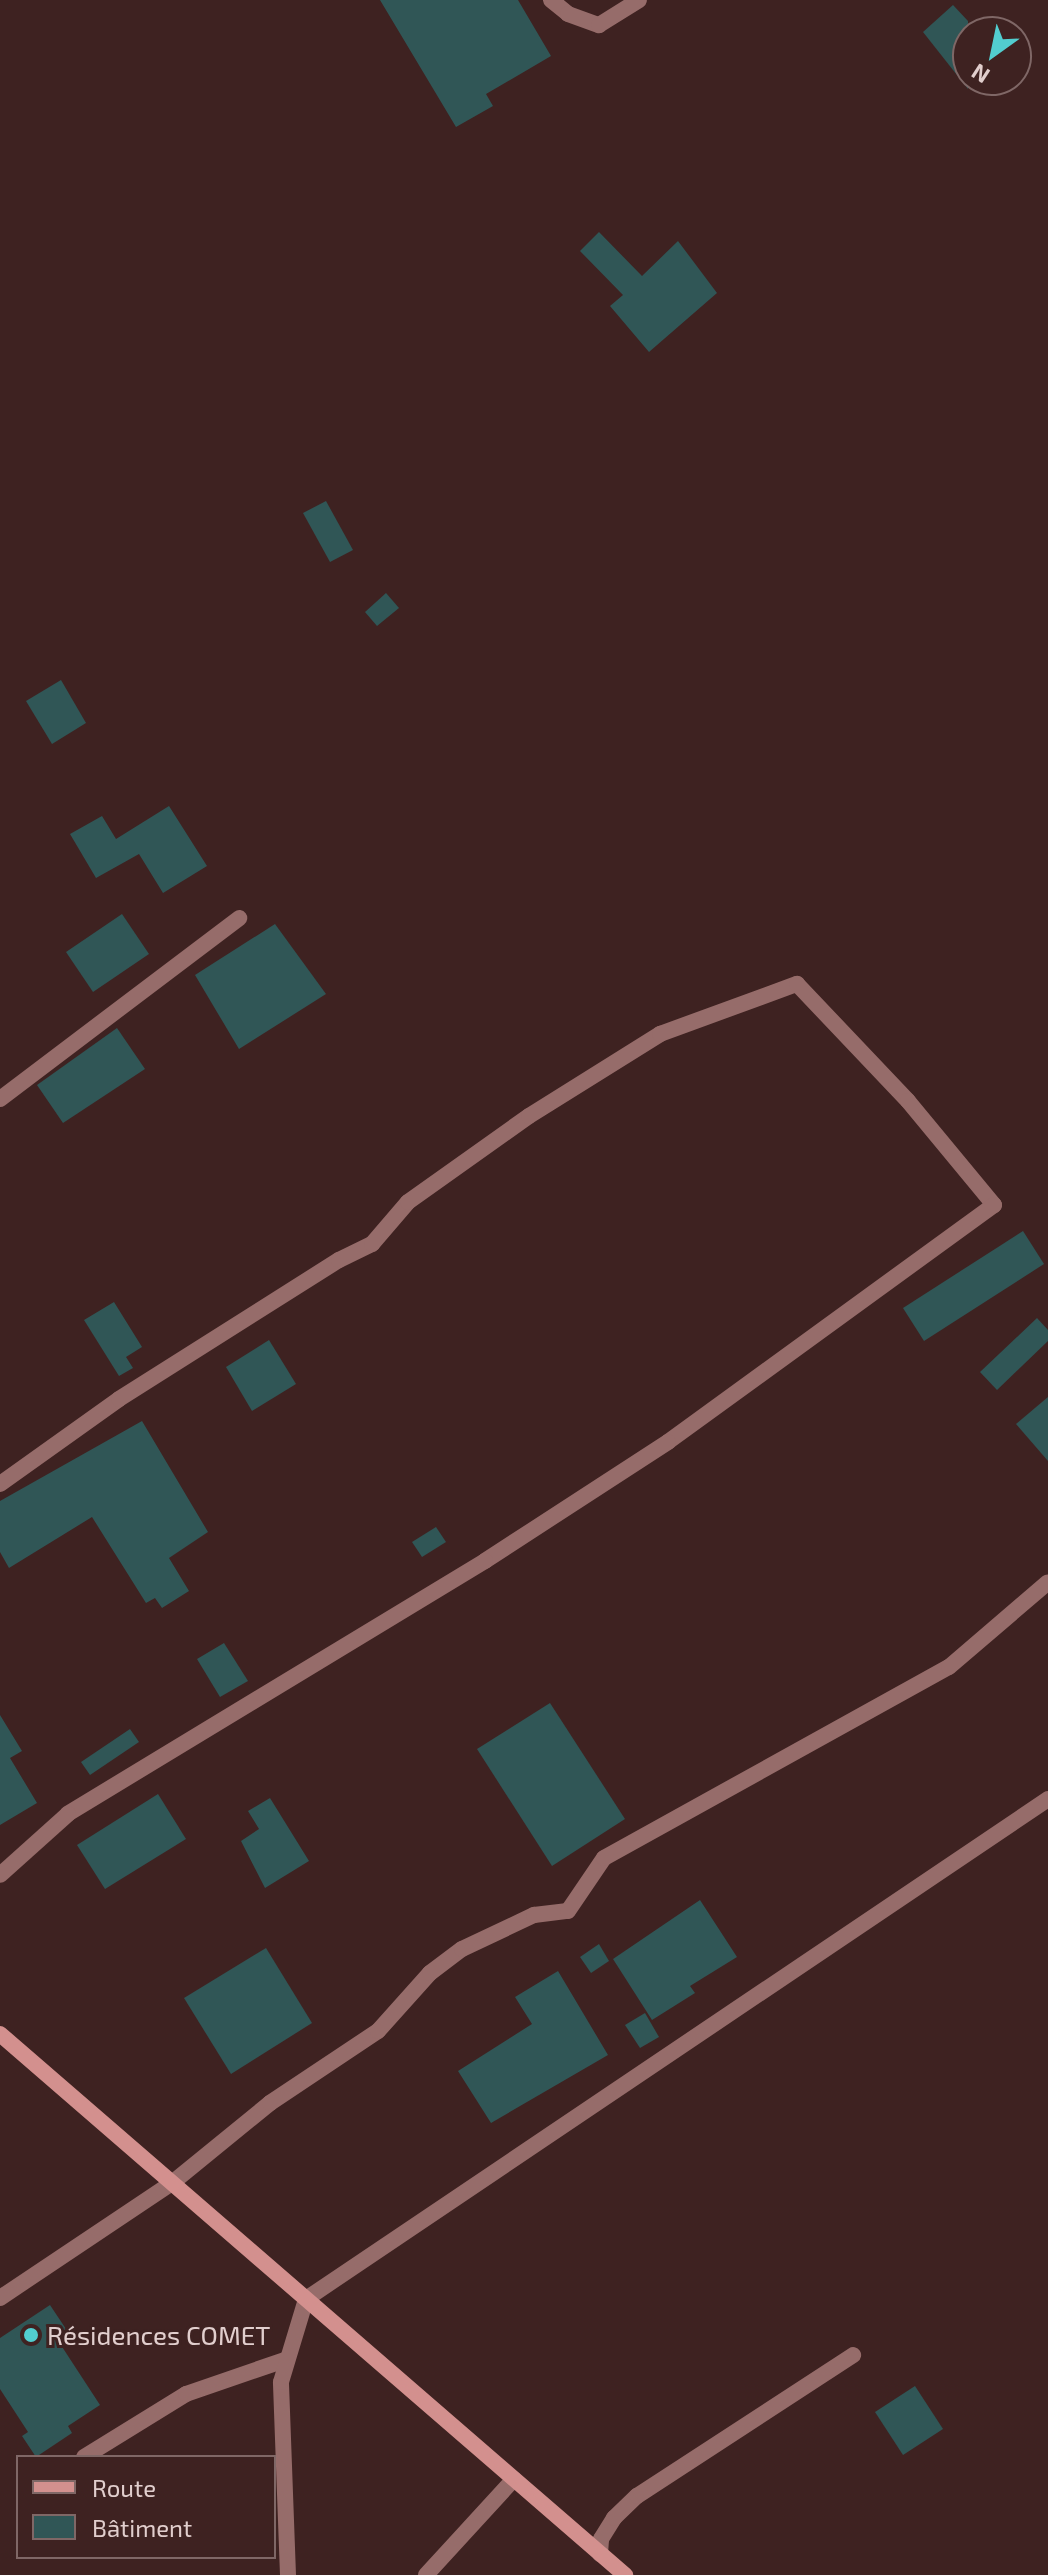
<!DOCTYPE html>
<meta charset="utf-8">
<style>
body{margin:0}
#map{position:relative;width:1048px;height:2575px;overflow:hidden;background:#3e2221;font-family:"Exo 2",sans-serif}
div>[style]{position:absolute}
.building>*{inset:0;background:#305656}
.street>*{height:16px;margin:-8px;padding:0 8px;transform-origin:8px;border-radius:8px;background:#966c6a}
.secondary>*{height:16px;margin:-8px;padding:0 8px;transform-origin:8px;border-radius:8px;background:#d3908e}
.dots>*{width:22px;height:22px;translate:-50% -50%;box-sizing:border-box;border:4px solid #3e2221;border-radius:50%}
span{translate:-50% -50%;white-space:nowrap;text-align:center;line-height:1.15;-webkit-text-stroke:6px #3e2221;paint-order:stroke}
.poi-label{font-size:26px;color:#e1cecd}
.left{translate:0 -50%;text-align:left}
.legend{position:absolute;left:16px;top:2455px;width:260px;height:104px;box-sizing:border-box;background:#3e2221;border:2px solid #7f6766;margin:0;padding:10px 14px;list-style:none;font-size:24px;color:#e1cecd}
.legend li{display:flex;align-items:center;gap:16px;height:40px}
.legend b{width:40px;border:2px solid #7f6766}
.north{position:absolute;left:952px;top:16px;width:80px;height:80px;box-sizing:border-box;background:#3e2221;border:2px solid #7f6766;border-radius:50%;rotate:213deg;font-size:22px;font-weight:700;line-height:32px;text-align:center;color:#e1cecd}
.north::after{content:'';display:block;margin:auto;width:28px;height:36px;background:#52cdcf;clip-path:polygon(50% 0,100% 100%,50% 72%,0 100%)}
</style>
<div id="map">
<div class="building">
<div style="clip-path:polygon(380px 0,518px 0,551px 56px,486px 94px,493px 106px,456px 127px)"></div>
<div style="clip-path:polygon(953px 5px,968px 21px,968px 89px,923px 32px)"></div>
<div style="clip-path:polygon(599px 232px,642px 276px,678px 241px,717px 293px,649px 352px,610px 306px,623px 295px,580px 251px)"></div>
<div style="clip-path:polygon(326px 501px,353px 550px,330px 562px,303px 513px)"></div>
<div style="clip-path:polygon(386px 593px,399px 608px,377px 626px,365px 612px)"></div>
<div style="clip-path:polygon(61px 680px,86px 723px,52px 744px,26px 701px)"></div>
<div style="clip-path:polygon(169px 806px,207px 866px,163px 893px,139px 854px,96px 878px,70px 834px,102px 816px,116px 839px)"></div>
<div style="clip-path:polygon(122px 914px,149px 954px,93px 992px,66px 952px)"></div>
<div style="clip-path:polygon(275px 924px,326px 994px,239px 1049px,195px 975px)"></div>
<div style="clip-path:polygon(117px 1028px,145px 1069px,63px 1123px,37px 1085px)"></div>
<div style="clip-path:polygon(1023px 1231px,1044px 1264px,924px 1341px,903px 1308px)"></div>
<div style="clip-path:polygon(114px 1302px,142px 1347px,126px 1357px,133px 1368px,119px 1376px,84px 1320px)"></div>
<div style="clip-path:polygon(1037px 1318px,1048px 1330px,1048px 1341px,997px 1390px,980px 1372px)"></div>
<div style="clip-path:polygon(269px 1340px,296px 1384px,252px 1411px,226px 1367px)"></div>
<div style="clip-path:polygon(1048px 1397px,1048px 1461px,1016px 1424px)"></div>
<div style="clip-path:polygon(142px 1421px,208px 1532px,169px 1558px,189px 1591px,162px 1608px,155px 1598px,146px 1603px,92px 1517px,9px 1568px,0 1552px,0 1501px)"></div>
<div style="clip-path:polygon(436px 1527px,446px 1542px,422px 1557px,412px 1542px)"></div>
<div style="clip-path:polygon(224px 1643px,248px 1681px,220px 1697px,197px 1659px)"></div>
<div style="clip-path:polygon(550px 1703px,625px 1819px,552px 1866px,477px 1749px)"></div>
<div style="clip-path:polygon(0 1715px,22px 1751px,10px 1758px,37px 1803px,0 1825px)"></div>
<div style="clip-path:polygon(130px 1729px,139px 1742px,90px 1775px,81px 1762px)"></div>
<div style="clip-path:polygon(158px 1794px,186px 1839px,105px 1889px,77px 1845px)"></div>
<div style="clip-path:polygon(270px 1798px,309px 1861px,265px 1888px,241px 1841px,259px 1829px,248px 1811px)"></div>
<div style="clip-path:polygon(700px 1900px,737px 1957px,690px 1986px,695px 1993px,652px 2020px,613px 1959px)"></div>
<div style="clip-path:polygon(599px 1944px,609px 1961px,591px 1973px,580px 1957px)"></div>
<div style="clip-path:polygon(266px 1948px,312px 2023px,231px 2074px,184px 1998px)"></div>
<div style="clip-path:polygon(558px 1971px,608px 2055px,491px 2123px,458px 2071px,532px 2024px,515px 1997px)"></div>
<div style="clip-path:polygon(645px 2013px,659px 2037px,640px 2048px,625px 2025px)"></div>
<div style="clip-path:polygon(50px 2305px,66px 2329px,55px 2336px,100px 2405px,68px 2426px,72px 2433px,36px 2457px,22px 2436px,28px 2432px,0 2389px,0 2338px)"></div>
<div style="clip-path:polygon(915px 2386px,943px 2429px,903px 2455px,875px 2412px)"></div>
</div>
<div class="street">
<div style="left:551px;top:0;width:22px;rotate:39deg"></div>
<div style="left:568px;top:14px;width:33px;rotate:20deg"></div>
<div style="left:599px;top:25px;width:47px;rotate:-32deg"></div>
<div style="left:0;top:1099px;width:300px;rotate:-37.1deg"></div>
<div style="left:0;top:1484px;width:146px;rotate:-35.5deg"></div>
<div style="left:119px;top:1399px;width:260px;rotate:-32.3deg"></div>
<div style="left:339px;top:1260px;width:37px;rotate:-26deg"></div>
<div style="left:372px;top:1244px;width:55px;rotate:-49.4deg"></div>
<div style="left:408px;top:1202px;width:148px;rotate:-35.4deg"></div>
<div style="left:529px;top:1116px;width:155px;rotate:-32deg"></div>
<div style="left:660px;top:1034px;width:146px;rotate:-20.1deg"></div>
<div style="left:797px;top:984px;width:161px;rotate:46.5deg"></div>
<div style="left:908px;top:1101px;width:135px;rotate:50.4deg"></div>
<div style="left:994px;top:1205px;width:403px;rotate:144deg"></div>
<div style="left:668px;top:1442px;width:218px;rotate:147deg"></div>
<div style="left:485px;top:1561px;width:488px;rotate:148.8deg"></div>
<div style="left:68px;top:1814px;width:91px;rotate:138.1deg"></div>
<div style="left:0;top:2298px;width:207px;rotate:-33.8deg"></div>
<div style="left:172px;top:2183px;width:127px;rotate:-39.2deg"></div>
<div style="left:270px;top:2103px;width:130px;rotate:-33.7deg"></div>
<div style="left:378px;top:2031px;width:78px;rotate:-48.1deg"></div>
<div style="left:430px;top:1973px;width:40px;rotate:-37deg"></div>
<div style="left:462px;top:1949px;width:80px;rotate:-25.3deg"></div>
<div style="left:534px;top:1915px;width:34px;rotate:-7deg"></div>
<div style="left:568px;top:1911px;width:64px;rotate:-55.8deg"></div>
<div style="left:604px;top:1858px;width:394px;rotate:-29deg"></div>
<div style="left:949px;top:1667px;width:130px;rotate:-40.6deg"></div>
<div style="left:84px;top:2457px;width:120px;rotate:-31.7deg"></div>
<div style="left:186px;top:2394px;width:105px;rotate:-19deg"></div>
<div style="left:600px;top:2554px;width:15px;rotate:-86deg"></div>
<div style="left:601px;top:2539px;width:25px;rotate:-58deg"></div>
<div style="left:614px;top:2518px;width:32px;rotate:-44deg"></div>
<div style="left:637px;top:2496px;width:258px;rotate:-33.1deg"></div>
<div style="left:288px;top:2575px;width:193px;rotate:-92.1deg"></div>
<div style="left:281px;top:2382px;width:87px;rotate:-73.2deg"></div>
<div style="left:306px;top:2299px;width:895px;rotate:-33.97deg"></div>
<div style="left:426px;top:2575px;width:130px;rotate:-47.5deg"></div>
</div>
<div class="secondary">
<div style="left:0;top:2034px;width:827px;rotate:40.88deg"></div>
</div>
<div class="dots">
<div style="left:31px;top:2335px;background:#52cdcf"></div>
</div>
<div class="poi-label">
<span class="left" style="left:47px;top:2335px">Résidences COMET</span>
</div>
<ul class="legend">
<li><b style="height:10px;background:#d3908e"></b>Route</li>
<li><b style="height:22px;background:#305656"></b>Bâtiment</li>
</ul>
<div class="north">N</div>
</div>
